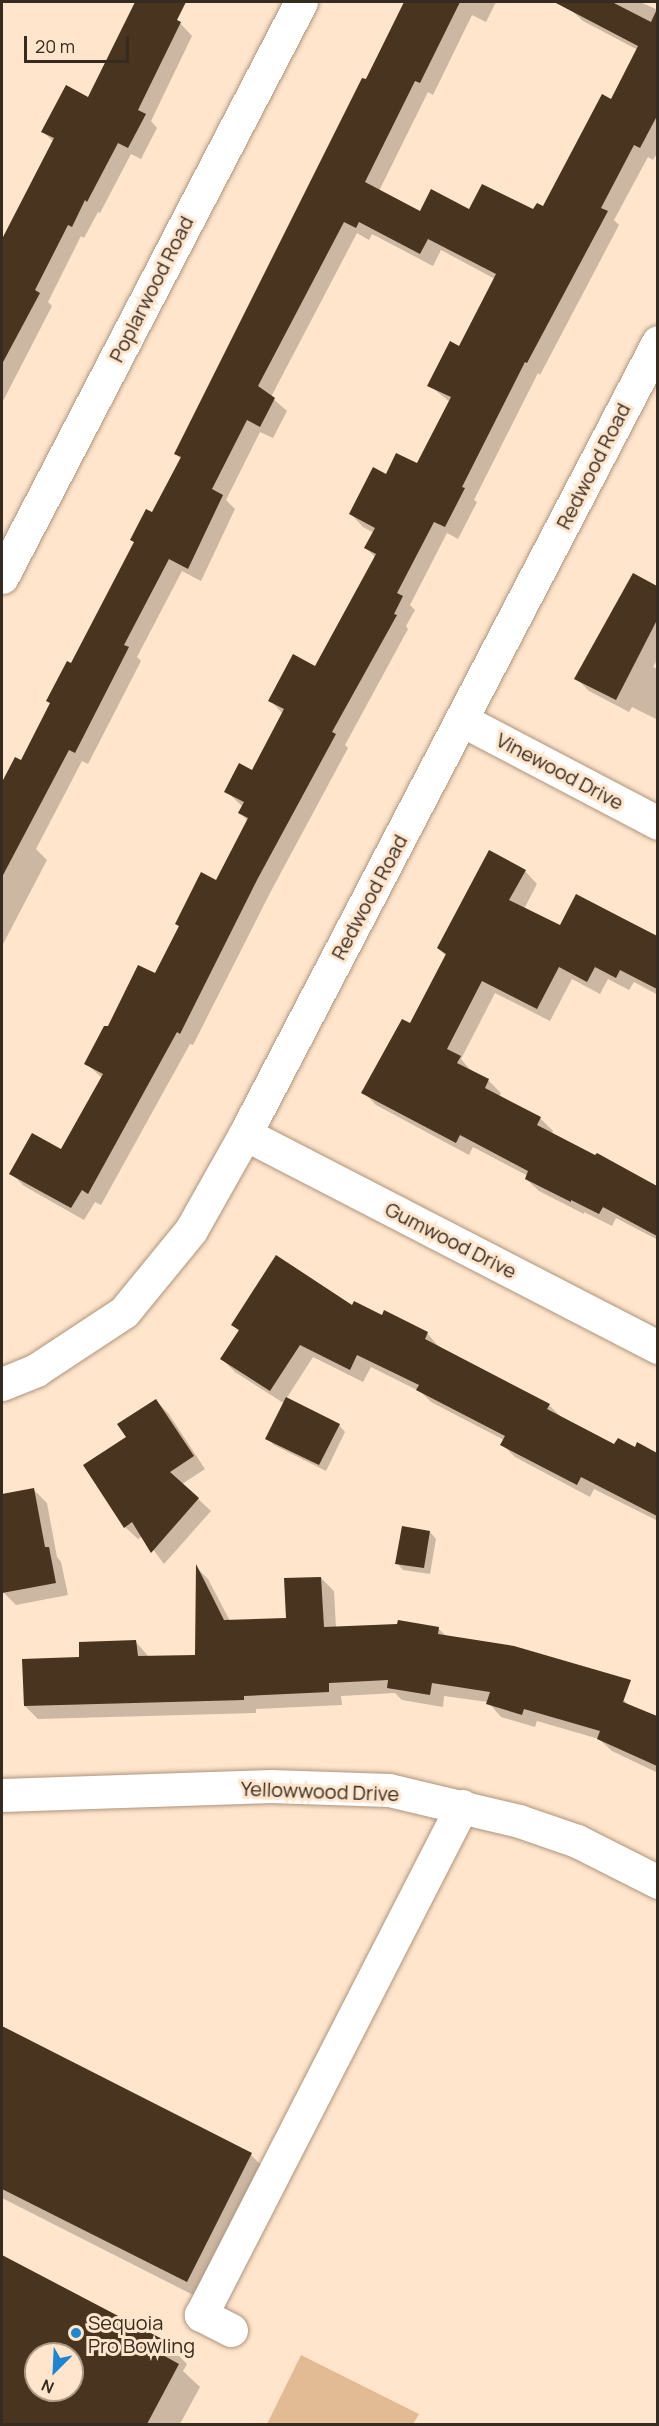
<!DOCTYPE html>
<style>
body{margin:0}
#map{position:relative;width:659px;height:2426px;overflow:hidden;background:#ffe5cc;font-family:Manrope,sans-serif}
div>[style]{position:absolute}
.green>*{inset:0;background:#e2bb95}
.shadow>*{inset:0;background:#0003}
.building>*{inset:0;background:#48341f}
.roads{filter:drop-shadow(0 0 2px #ad957d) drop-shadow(0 0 2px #ad957d)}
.minor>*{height:33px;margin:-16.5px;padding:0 16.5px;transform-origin:16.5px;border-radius:16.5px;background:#fff}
.dots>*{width:16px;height:16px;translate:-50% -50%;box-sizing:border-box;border:3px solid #ffe5cc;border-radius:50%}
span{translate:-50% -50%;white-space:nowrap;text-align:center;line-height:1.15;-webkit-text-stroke:6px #ffe5cc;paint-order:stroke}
.street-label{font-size:20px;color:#352b21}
.poi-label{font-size:20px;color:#352b21}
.left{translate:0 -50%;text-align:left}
.frame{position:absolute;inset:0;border:3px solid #352b21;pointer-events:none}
.north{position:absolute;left:24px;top:2342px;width:60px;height:60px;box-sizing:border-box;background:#ffe5cc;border:2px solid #ae9b88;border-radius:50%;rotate:204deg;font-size:16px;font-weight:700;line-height:24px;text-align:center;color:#352b21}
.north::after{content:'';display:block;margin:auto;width:21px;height:27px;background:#1e85d0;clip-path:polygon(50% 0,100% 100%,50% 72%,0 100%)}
.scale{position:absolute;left:24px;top:36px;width:105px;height:27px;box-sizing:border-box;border:3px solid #352b21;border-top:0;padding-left:8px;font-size:18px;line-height:21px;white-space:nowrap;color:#352b21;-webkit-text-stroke:4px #ffe5cc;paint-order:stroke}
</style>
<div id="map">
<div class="green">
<div style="clip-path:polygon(301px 2355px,419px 2414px,413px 2424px,267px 2424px)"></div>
</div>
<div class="shadow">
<div style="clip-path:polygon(137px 2px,144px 2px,180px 23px,192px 36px,151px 121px,157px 128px,141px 159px,131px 154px,100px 213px,98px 212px,84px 238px,81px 236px,48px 302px,52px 306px,2px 403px,2px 242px,54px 142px,43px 132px,88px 99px)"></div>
<div style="clip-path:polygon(405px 2px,496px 2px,486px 22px,472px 15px,433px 95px,428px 92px,379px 191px,420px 213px,534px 211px,544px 208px,612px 101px,638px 50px,583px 21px,570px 9px,574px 2px,640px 2px,658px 10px,658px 152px,653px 160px,648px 157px,614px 220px,619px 225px,540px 375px,538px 373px,474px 500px,477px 502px,458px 539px,447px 533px,410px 605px,415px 610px,406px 626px,408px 629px,345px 745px,348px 748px,270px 893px,193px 1045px,190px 1044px,101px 1205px,95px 1202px,84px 1220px,24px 1186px,11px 1173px,62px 1151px,102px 1078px,86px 1063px,109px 1027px,156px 975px,180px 927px,177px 924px,217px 882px,248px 821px,240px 813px,243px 807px,226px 791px,252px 772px,283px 714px,270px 700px,316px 668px,375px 557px,366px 548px,374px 533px,363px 527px,351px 514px,386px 476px,418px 465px,450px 402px,429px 385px,460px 348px,495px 279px,441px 250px,433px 266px,372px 234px,369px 240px,357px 233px,271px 397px,287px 411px,273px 438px,260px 432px,226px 500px,235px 509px,201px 581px,182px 571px,137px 657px,141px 661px,88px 764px,82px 761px,36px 849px,47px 860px,2px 946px,2px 785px,15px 759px,21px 762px,181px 459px,175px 453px)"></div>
<div style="clip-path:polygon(633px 575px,658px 587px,658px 658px,653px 667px,658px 669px,658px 720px,632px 707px,629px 712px,589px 691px,576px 678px)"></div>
<div style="clip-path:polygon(525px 871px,537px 884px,524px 909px,560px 927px,576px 896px,658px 936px,658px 995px,634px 982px,629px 990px,608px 979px,600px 994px,572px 979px,550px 1021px,495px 993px,461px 1059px,472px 1072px,488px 1080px,501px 1093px,499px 1097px,540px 1118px,553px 1131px,552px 1134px,596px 1157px,597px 1155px,658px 1188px,658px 1240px,616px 1218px,612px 1226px,584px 1212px,584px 1214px,539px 1191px,526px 1179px,528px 1176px,473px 1147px,469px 1155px,376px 1105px,363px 1092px,410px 1025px,446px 956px,438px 948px)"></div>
<div style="clip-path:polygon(352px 1307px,427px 1333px,440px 1348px,549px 1405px,562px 1418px,615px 1446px,636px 1449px,638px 1444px,658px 1454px,658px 1521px,594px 1489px,590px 1497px,515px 1457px,502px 1444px,504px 1440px,431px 1402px,421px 1392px,371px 1367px,363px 1382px,313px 1357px,286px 1399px,339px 1425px,345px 1432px,326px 1471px,274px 1445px,267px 1438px,285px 1404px,235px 1372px,222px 1359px,240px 1332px,233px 1325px)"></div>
<div style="clip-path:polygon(156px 1401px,168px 1413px,205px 1469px,182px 1484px,211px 1511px,164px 1564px,143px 1536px,138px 1539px,125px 1527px,128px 1438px)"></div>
<div style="clip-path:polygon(34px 1490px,47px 1503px,57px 1557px,61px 1562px,68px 1595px,16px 1605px,3px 1592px,2px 1583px,2px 1495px)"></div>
<div style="clip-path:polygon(430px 1532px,436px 1539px,430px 1574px,403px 1570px,397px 1563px)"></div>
<div style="clip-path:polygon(197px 1568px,208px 1579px,230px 1621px,288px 1620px,321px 1578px,334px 1591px,336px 1628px,438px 1628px,447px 1637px,623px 1699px,630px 1707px,658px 1718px,658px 1773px,612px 1751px,599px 1739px,537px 1721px,535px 1727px,501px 1717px,488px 1702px,444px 1696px,443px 1707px,402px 1700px,395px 1693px,341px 1696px,342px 1705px,256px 1709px,256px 1713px,38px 1719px,25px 1706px,81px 1658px,135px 1641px,149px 1657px,196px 1657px)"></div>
<div style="clip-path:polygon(2px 2028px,251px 2155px,273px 2177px,209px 2303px,2px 2198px)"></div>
<div style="clip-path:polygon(evenodd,2px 2257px,165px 2342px,187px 2364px,183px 2371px,200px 2387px,180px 2424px,2px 2424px,2px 2257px,36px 2354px,72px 2354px,72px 2390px,36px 2390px,36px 2354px)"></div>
</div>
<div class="building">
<div style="clip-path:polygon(135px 2px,186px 2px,177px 20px,181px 22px,138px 110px,146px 114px,128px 148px,118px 143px,87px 202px,85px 200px,72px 227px,68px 225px,35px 290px,40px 293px,2px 364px,2px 239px,54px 138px,41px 132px,66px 85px,88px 97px)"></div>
<div style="clip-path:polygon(404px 2px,460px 2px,420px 83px,415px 81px,365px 182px,420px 211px,431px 189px,469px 209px,482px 184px,533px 209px,537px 203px,543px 206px,602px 94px,611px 99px,638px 46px,554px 2px,612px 2px,651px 22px,657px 9px,657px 116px,640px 148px,634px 145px,601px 208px,608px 211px,527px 363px,525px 362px,462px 487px,465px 488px,445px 527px,434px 522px,397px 593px,403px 596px,394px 614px,397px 615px,332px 732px,336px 734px,257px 880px,180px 1034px,177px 1032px,88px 1194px,82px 1190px,71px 1208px,9px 1174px,32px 1133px,61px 1149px,103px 1074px,84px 1064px,104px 1026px,108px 1026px,138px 965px,155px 973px,179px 926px,175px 924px,201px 872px,216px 880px,248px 818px,238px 813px,244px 802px,224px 792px,239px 763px,252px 770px,284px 709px,268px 701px,293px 654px,315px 666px,376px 554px,364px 548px,375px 528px,349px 514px,373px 467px,386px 474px,396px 453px,417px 463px,451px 397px,427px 386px,450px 341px,459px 346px,496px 274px,428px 239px,420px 254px,359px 222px,356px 228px,344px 222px,258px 386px,275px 398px,260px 427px,247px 420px,212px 489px,223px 495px,188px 569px,169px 559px,124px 645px,129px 647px,75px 753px,69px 750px,2px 877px,2px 782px,15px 757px,21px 760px,50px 703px,46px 701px,67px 661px,71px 663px,134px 542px,130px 540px,146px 509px,152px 512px,181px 457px,174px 454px,362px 78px,366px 79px)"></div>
<div style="clip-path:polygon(633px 573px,657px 586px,657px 620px,616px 700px,574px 679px)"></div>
<div style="clip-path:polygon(489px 850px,526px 870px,509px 900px,560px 925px,576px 894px,657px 936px,657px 989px,620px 970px,616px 978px,595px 967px,587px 982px,559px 967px,537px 1009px,482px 981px,447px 1049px,461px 1056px,457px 1063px,489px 1079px,485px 1088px,541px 1117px,537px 1125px,595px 1155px,597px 1153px,657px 1186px,657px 1236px,603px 1207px,599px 1214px,571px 1200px,571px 1202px,525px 1179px,528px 1171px,460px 1135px,456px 1143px,361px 1093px,402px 1019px,410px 1023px,446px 954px,437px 948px)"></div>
<div style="clip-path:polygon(276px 1255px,352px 1305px,354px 1301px,382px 1315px,384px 1310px,428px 1332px,425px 1339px,550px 1404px,547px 1409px,614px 1444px,618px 1438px,635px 1447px,637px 1442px,657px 1453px,657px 1516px,581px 1477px,577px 1485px,500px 1445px,505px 1436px,416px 1390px,419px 1385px,357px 1355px,350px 1370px,300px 1345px,270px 1391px,220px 1359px,239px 1330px,231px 1325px)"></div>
<div style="clip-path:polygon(286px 1397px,340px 1424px,319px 1465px,265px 1439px)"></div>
<div style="clip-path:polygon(156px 1399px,194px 1456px,170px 1472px,199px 1498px,151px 1553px,132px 1522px,124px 1528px,83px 1465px,126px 1437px,117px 1424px)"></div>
<div style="clip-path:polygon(34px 1488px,45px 1547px,49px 1547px,56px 1583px,2px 1593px,2px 1494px)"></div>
<div style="clip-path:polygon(402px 1526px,430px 1531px,424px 1568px,395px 1564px)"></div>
<div style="clip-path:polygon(196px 1564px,224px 1620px,286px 1618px,284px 1578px,321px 1577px,324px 1627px,397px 1624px,398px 1620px,439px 1627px,438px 1634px,514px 1646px,631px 1680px,623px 1702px,657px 1716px,657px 1766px,597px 1739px,600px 1731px,524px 1709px,522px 1715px,486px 1704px,490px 1692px,432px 1683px,430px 1695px,387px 1688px,388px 1680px,329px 1683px,329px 1692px,244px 1696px,244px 1700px,24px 1706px,22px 1659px,79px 1657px,79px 1642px,136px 1640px,138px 1656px,195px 1655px)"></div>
<div style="clip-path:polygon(2px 2026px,252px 2153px,187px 2282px,2px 2189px)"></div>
<div style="clip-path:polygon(evenodd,2px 2255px,166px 2341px,159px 2353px,179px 2364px,147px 2424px,2px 2424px,2px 2255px,36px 2354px,72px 2354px,72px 2390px,36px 2390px,36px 2354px)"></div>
</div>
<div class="roads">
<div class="minor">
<div style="left:2px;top:577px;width:648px;rotate:-62.53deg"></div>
<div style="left:462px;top:720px;width:221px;rotate:27.7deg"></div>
<div style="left:245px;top:1134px;width:465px;rotate:27.3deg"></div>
<div style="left:2px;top:1384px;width:37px;rotate:-22deg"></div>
<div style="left:36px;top:1370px;width:105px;rotate:-33.4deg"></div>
<div style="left:124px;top:1312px;width:106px;rotate:-50.7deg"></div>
<div style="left:191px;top:1230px;width:110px;rotate:-60.6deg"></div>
<div style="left:245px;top:1134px;width:893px;rotate:-62.46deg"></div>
<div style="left:2px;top:1795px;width:269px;rotate:-1.9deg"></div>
<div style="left:271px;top:1786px;width:118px;rotate:1.9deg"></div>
<div style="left:389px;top:1790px;width:134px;rotate:13.4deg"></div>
<div style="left:519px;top:1821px;width:61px;rotate:19deg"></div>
<div style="left:577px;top:1841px;width:91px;rotate:26.8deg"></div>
<div style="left:231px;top:2330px;width:34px;rotate:-153deg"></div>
<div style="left:201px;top:2315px;width:572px;rotate:-62.85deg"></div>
</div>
</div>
<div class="dots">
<div style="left:76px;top:2333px;background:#1e85d0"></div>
</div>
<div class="street-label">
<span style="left:151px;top:289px;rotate:-63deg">Poplarwood Road</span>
<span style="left:593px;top:466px;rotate:-63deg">Redwood Road</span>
<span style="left:560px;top:771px;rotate:28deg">Vinewood Drive</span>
<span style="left:369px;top:897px;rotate:-62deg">Redwood Road</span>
<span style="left:451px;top:1240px;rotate:27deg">Gumwood Drive</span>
<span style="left:320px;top:1791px;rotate:2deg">Yellowwood Drive</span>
</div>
<div class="poi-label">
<span class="left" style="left:88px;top:2334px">Sequoia<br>Pro Bowling</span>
</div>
<div class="frame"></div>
<div class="north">N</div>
<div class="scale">20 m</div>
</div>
